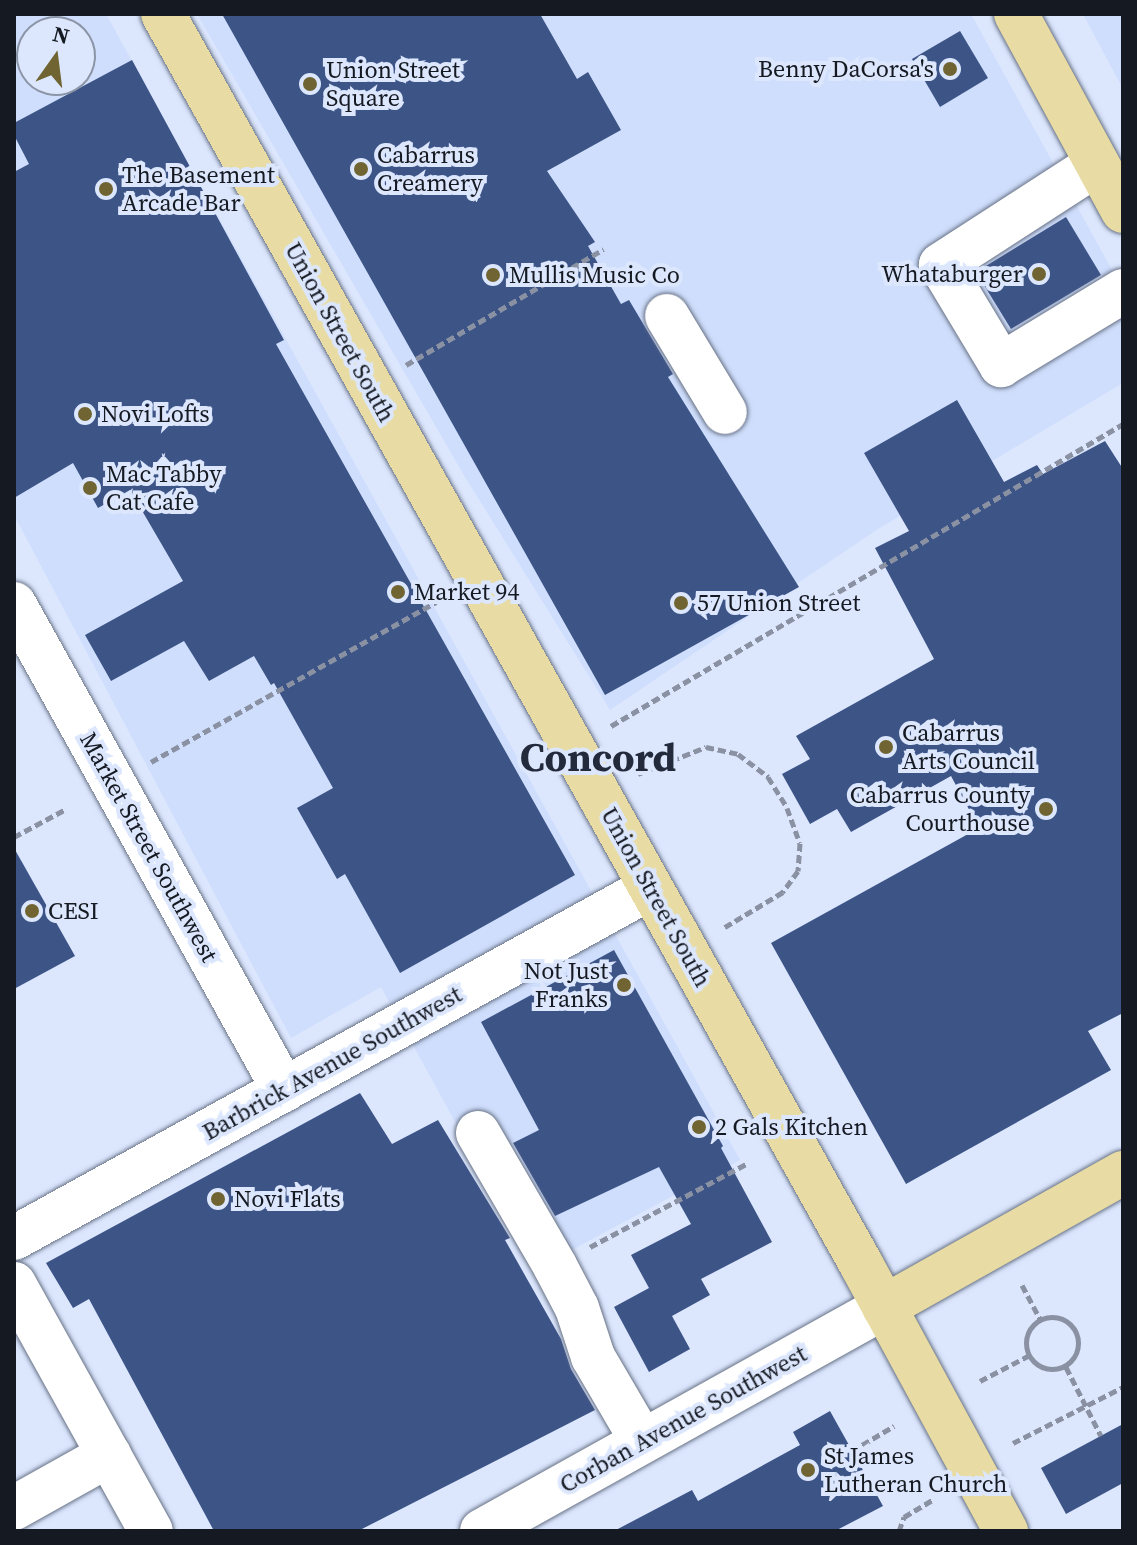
<!DOCTYPE html>
<style>
body{margin:0}
#map{position:relative;width:1137px;height:1545px;overflow:hidden;background:#dce7fe;font-family:"Source Serif 4",serif}
div>[style]{position:absolute}
.built>*{inset:0;background:#cfdefc}
.building>*{inset:0;background:#3d5487}
.path>*{height:5px;margin-top:-2.5px;transform-origin:0;background:repeating-linear-gradient(90deg,#8991a2 0 8px,transparent 0 12px)}
.path>.ring{margin:-2.5px;padding:0;box-sizing:content-box;background:none;border:5px solid #8991a2;border-radius:50%}
.roads{filter:drop-shadow(0 0 2px #687286) drop-shadow(0 0 2px #687286)}
.minor>*{height:44px;margin:-22px;padding:0 22px;transform-origin:22px;border-radius:22px;background:#fff}
.major>*{height:44px;margin:-22px;padding:0 22px;transform-origin:22px;border-radius:22px;background:#e8dca4}
.dots>*{width:22px;height:22px;translate:-50% -50%;box-sizing:border-box;border:4px solid #dce7fe;border-radius:50%}
span{translate:-50% -50%;white-space:nowrap;text-align:center;line-height:1.15;-webkit-text-stroke:8px #dce7fe;paint-order:stroke}
.poi-label{font-size:24px;color:#151921}
.right{translate:-100% -50%;text-align:right}
.left{translate:0 -50%;text-align:left}
.street-label{font-size:24px;color:#151921}
.town-label{font-size:40px;color:#222a3b;font-weight:700}
.frame{position:absolute;inset:0;border:16px solid #151921;pointer-events:none}
.north{position:absolute;left:16px;top:16px;width:80px;height:80px;box-sizing:border-box;background:#dce7fe;border:2px solid #8c95a6;border-radius:50%;rotate:14deg;font-size:22px;font-weight:700;line-height:32px;text-align:center;color:#151921}
.north::after{content:'';display:block;margin:auto;width:28px;height:36px;background:#706532;clip-path:polygon(50% 0,100% 100%,50% 72%,0 100%)}
</style>
<div id="map">
<div class="built">
<div style="clip-path:polygon(evenodd,14px 14px,106px 14px,740px 1160px,536px 1269px,381px 987px,291px 1038px,14px 515px,14px 14px,32px 32px,80px 32px,80px 80px,32px 80px,32px 32px)"></div>
<div style="clip-path:polygon(197px 14px,971px 14px,1123px 290px,1123px 383px,878px 529px,610px 710px,465px 477px)"></div>
<div style="clip-path:polygon(1083px 14px,1123px 14px,1123px 89px)"></div>
</div>
<div class="building">
<div style="clip-path:polygon(222px 14px,540px 14px,577px 79px,588px 72px,621px 130px,547px 171px,595px 242px,588px 246px,621px 304px,629px 300px,673px 374px,668px 377px,799px 587px,605px 695px)"></div>
<div style="clip-path:polygon(960px 31px,988px 78px,940px 107px,912px 59px)"></div>
<div style="clip-path:polygon(132px 60px,284px 340px,276px 344px,575px 875px,400px 973px,345px 874px,337px 879px,297px 808px,333px 788px,274px 683px,271px 685px,254px 656px,209px 681px,184px 641px,111px 681px,85px 635px,183px 581px,130px 490px,98px 508px,73px 463px,14px 498px,14px 172px,29px 164px,14px 135px,14px 123px)"></div>
<div style="clip-path:polygon(1066px 217px,1101px 275px,1011px 329px,976px 272px)"></div>
<div style="clip-path:polygon(957px 400px,1004px 482px,1037px 465px,1043px 474px,1105px 441px,1123px 469px,1123px 1013px,1088px 1031px,1111px 1070px,906px 1184px,771px 943px,979px 828px,951px 776px,851px 832px,837px 809px,810px 824px,782px 774px,810px 759px,796px 736px,934px 659px,875px 548px,909px 531px,864px 453px)"></div>
<div style="clip-path:polygon(14px 848px,75px 956px,14px 989px)"></div>
<div style="clip-path:polygon(614px 950px,723px 1146px,721px 1148px,772px 1242px,701px 1279px,710px 1295px,672px 1316px,690px 1349px,649px 1372px,614px 1307px,649px 1288px,631px 1255px,691px 1224px,659px 1167px,555px 1216px,513px 1143px,539px 1130px,481px 1022px)"></div>
<div style="clip-path:polygon(360px 1093px,392px 1144px,438px 1120px,510px 1238px,505px 1240px,561px 1339px,571px 1369px,595px 1410px,358px 1531px,214px 1531px,89px 1299px,73px 1308px,46px 1263px)"></div>
<div style="clip-path:polygon(830px 1411px,883px 1506px,835px 1531px,614px 1531px,692px 1490px,698px 1501px,800px 1445px,793px 1432px)"></div>
<div style="clip-path:polygon(1123px 1424px,1123px 1483px,1066px 1514px,1041px 1468px)"></div>
</div>
<div class="path">
<div style="left:406px;top:365px;width:229px;rotate:-30.4deg"></div>
<div style="left:611px;top:726px;width:594px;rotate:-30.53deg"></div>
<div style="left:151px;top:762px;width:327px;rotate:-29.3deg"></div>
<div style="left:638px;top:774px;width:73px;rotate:-21.7deg"></div>
<div style="left:706px;top:747px;width:33px;rotate:12deg"></div>
<div style="left:738px;top:754px;width:38px;rotate:37deg"></div>
<div style="left:768px;top:777px;width:36px;rotate:58deg"></div>
<div style="left:787px;top:808px;width:37px;rotate:70deg"></div>
<div style="left:800px;top:843px;width:28px;rotate:94deg"></div>
<div style="left:798px;top:871px;width:26px;rotate:126deg"></div>
<div style="left:783px;top:892px;width:68px;rotate:148.9deg"></div>
<div style="left:14px;top:837px;width:59px;rotate:-28.3deg"></div>
<div style="left:590px;top:1247px;width:179px;rotate:-28deg"></div>
<div style="left:1022px;top:1285px;width:40px;rotate:62deg"></div>
<div class="ring" style="left:1026px;top:1317px;width:47px;height:47px"></div>
<div style="left:1066px;top:1367px;width:77px;rotate:63.1deg"></div>
<div style="left:980px;top:1381px;width:54px;rotate:-27.5deg"></div>
<div style="left:1013px;top:1443px;width:123px;rotate:-27deg"></div>
<div style="left:852px;top:1451px;width:49px;rotate:-30.8deg"></div>
<div style="left:899px;top:1531px;width:15px;rotate:-70deg"></div>
<div style="left:904px;top:1517px;width:33px;rotate:-31deg"></div>
</div>
<div class="roads">
<div class="minor">
<div style="left:1097px;top:164px;width:186px;rotate:147.1deg"></div>
<div style="left:941px;top:265px;width:117px;rotate:59deg"></div>
<div style="left:1001px;top:365px;width:143px;rotate:-31.2deg"></div>
<div style="left:667px;top:316px;width:112px;rotate:58.9deg"></div>
<div style="left:14px;top:604px;width:556px;rotate:60.95deg"></div>
<div style="left:478px;top:1133px;width:154px;rotate:59.9deg"></div>
<div style="left:555px;top:1266px;width:47px;rotate:62.4deg"></div>
<div style="left:577px;top:1308px;width:52px;rotate:71.9deg"></div>
<div style="left:593px;top:1357px;width:97px;rotate:59.7deg"></div>
<div style="left:14px;top:1238px;width:726px;rotate:-28.82deg"></div>
<div style="left:14px;top:1284px;width:282px;rotate:61deg"></div>
<div style="left:14px;top:1508px;width:109px;rotate:-29.2deg"></div>
<div style="left:482px;top:1531px;width:460px;rotate:-29.1deg"></div>
</div>
<div class="major">
<div style="left:163px;top:14px;width:1432px;rotate:60.82deg"></div>
<div style="left:861px;top:1264px;width:304px;rotate:61.5deg"></div>
<div style="left:1016px;top:14px;width:224px;rotate:61.5deg"></div>
<div style="left:884px;top:1307px;width:274px;rotate:-29.3deg"></div>
</div>
</div>
<div class="dots">
<div style="left:950px;top:69px;background:#706532"></div>
<div style="left:310px;top:84px;background:#706532"></div>
<div style="left:361px;top:169px;background:#706532"></div>
<div style="left:106px;top:189px;background:#706532"></div>
<div style="left:1039px;top:274px;background:#706532"></div>
<div style="left:493px;top:275px;background:#706532"></div>
<div style="left:85px;top:414px;background:#706532"></div>
<div style="left:90px;top:488px;background:#706532"></div>
<div style="left:398px;top:592px;background:#706532"></div>
<div style="left:681px;top:603px;background:#706532"></div>
<div style="left:886px;top:747px;background:#706532"></div>
<div style="left:1046px;top:809px;background:#706532"></div>
<div style="left:32px;top:911px;background:#706532"></div>
<div style="left:624px;top:985px;background:#706532"></div>
<div style="left:699px;top:1127px;background:#706532"></div>
<div style="left:218px;top:1199px;background:#706532"></div>
<div style="left:808px;top:1470px;background:#706532"></div>
</div>
<div class="poi-label">
<span class="right" style="left:934px;top:69px">Benny DaCorsa's</span>
<span class="left" style="left:326px;top:84px">Union Street<br>Square</span>
<span class="left" style="left:377px;top:169px">Cabarrus<br>Creamery</span>
<span class="left" style="left:122px;top:189px">The Basement<br>Arcade Bar</span>
<span class="right" style="left:1023px;top:274px">Whataburger</span>
<span class="left" style="left:509px;top:275px">Mullis Music Co</span>
<span class="left" style="left:101px;top:414px">Novi Lofts</span>
<span class="left" style="left:106px;top:488px">Mac Tabby<br>Cat Cafe</span>
<span class="left" style="left:414px;top:592px">Market 94</span>
<span class="left" style="left:697px;top:603px">57 Union Street</span>
<span class="left" style="left:902px;top:747px">Cabarrus<br>Arts Council</span>
<span class="right" style="left:1030px;top:809px">Cabarrus County<br>Courthouse</span>
<span class="left" style="left:48px;top:911px">CESI</span>
<span class="right" style="left:608px;top:985px">Not Just<br>Franks</span>
<span class="left" style="left:715px;top:1127px">2 Gals Kitchen</span>
<span class="left" style="left:234px;top:1199px">Novi Flats</span>
<span class="left" style="left:824px;top:1470px">St James<br>Lutheran Church</span>
</div>
<div class="street-label">
<span style="left:340px;top:332px;rotate:61deg">Union Street South</span>
<span style="left:149px;top:847px;rotate:61deg">Market Street Southwest</span>
<span style="left:656px;top:897px;rotate:61deg">Union Street South</span>
<span style="left:332px;top:1063px;rotate:-29deg">Barbrick Avenue Southwest</span>
<span style="left:683px;top:1419px;rotate:-29deg">Corban Avenue Southwest</span>
</div>
<div class="town-label">
<span style="left:598px;top:757px">Concord</span>
</div>
<div class="frame"></div>
<div class="north">N</div>
</div>
